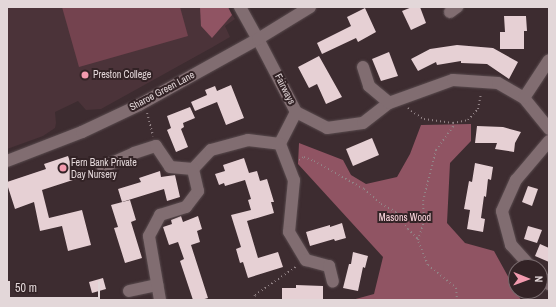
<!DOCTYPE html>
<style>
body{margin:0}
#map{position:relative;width:556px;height:307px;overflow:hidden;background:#3d2c30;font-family:"Archivo Narrow",sans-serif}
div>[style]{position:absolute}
.built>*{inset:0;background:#4b3339}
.green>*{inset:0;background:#74434f}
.forest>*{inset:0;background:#905463}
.building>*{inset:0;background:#e6d0d4}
.path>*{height:2px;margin-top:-1px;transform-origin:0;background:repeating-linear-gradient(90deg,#928386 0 1px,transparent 0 4px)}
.roads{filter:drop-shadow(0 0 1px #594b4e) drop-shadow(0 0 1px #594b4e)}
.minor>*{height:12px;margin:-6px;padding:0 6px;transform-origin:6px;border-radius:6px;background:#816d71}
.tertiary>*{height:12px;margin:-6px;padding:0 6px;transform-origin:6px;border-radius:6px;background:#816d71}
.dots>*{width:11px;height:11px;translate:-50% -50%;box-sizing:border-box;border:2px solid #332326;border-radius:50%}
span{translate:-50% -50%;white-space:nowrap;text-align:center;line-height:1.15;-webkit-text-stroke:4px #332326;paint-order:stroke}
.poi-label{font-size:10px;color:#e3d7d9}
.left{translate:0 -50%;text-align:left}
.street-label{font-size:10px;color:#e3d7d9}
.park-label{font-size:10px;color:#fdd6de}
.frame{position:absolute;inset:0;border:8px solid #e3d7d9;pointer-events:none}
.north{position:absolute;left:508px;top:259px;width:40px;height:40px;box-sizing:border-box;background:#332326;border:1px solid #796b6e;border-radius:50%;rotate:91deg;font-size:11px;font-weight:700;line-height:16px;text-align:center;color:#e3d7d9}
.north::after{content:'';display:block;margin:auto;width:14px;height:18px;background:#f29aae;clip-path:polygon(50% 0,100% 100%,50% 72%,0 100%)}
.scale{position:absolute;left:8px;top:281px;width:92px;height:18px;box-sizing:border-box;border:2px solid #e3d7d9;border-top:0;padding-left:5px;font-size:12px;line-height:14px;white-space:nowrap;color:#e3d7d9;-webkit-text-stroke:3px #332326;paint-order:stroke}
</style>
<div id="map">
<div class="built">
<div style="clip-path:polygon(7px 7px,227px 7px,235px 19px,225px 26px,230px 37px,211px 48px,101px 109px,86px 110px,78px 101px,55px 112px,56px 123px,55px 128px,43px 136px,7px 149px)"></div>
</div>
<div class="green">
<div style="clip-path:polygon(62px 7px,180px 7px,188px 36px,79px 67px)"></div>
</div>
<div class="forest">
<div style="clip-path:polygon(200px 7px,228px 7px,232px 15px,212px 38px,201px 26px)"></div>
<div style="clip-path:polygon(471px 124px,471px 141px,450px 163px,447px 223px,465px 243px,494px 251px,521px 300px,352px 300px,374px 294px,383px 257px,298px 164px,299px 143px,343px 160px,351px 175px,366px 184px,397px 177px,410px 154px,421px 125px)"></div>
</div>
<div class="building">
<div style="clip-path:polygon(412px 7px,420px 7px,426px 23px,411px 30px,402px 11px)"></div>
<div style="clip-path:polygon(365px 8px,376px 32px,358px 42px,356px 38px,322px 54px,317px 43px,351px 26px,347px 17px)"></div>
<div style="clip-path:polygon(504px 16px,526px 16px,527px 31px,524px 31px,524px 49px,500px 49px,500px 32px,505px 32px)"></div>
<div style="clip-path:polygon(457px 45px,493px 48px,518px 62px,509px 79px,487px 64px,461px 63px,461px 61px,437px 65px,436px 62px,418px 71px,411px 59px,430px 49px)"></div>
<div style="clip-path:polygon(389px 52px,398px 76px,381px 81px,372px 59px)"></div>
<div style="clip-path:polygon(319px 56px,342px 97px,326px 104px,317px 84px,309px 88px,298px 67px)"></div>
<div style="clip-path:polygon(231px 85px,244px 118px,226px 125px,217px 102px,195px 111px,191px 102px,207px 95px,205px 90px,215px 86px,217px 91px)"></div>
<div style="clip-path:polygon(190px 107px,195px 118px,183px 123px,184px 127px,181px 129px,188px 147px,176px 152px,167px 130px,171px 128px,167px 116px)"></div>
<div style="clip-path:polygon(477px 126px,503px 127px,521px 132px,515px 143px,514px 152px,495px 149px,497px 143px,475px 143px)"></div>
<div style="clip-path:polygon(372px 138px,379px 155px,353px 166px,346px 149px)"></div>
<div style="clip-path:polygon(68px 156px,76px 179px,42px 190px,49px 218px,82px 210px,91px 245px,68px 251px,62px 226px,40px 231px,34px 202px,15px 209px,7px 184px,7px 182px,46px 169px,44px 164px)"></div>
<div style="clip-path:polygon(244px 158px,249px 173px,257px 171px,260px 181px,267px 179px,274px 202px,271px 202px,274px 213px,247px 221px,258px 258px,278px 252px,283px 267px,248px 278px,243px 262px,240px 263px,236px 249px,241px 247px,231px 215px,251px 210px,248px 200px,251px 199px,245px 180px,225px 186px,224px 183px,219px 185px,215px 174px,225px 171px,223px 165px)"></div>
<div style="clip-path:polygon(475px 163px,493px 167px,491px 180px,488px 179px,486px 197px,484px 196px,481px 218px,485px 219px,483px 232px,467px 229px,470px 210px,464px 209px,469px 181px,472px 182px)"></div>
<div style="clip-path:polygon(160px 171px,161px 177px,175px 175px,180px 197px,167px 201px,164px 189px,122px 202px,118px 189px,141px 182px,139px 178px)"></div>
<div style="clip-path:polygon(528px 186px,538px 189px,532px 206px,522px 202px)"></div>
<div style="clip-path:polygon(130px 200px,136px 220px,131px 222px,142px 258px,125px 263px,114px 228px,118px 227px,111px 205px)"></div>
<div style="clip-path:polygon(181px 216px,183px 222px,198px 216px,202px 229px,197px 231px,200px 242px,191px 245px,208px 298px,201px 300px,193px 300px,180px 261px,184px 259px,178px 242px,169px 245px,163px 227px,172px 224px,171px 220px)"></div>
<div style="clip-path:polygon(342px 223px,346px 238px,335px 241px,334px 239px,310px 246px,306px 232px,330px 225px,330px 227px)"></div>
<div style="clip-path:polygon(528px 226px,542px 230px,537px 243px,524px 239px)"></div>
<div style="clip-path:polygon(540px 244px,549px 248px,549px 262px,535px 256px)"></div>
<div style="clip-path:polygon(353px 252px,368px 256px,365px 268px,363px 267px,358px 291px,343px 288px,349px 264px,351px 264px)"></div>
<div style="clip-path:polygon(103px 278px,106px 289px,92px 293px,89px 282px)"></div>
<div style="clip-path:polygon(296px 285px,323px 286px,323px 300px,282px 300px,282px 288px,296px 288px)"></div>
</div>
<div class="path">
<div style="left:408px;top:108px;width:4px;rotate:45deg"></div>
<div style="left:411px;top:111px;width:15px;rotate:32deg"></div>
<div style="left:424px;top:119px;width:29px;rotate:8deg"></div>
<div style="left:147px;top:113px;width:24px;rotate:75deg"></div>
<div style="left:299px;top:160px;width:6px;rotate:-31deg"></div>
<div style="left:304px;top:157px;width:11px;rotate:22deg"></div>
<div style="left:314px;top:161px;width:57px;rotate:29.2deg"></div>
<div style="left:364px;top:189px;width:23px;rotate:41deg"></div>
<div style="left:381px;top:204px;width:17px;rotate:28deg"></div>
<div style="left:396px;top:212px;width:21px;rotate:55deg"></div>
<div style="left:408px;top:229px;width:13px;rotate:45deg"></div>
<div style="left:417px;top:238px;width:29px;rotate:68deg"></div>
<div style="left:428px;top:265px;width:36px;rotate:39deg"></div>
<div style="left:456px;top:288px;width:12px;rotate:85deg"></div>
<div style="left:418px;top:240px;width:20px;rotate:-72deg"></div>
<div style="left:424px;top:221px;width:20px;rotate:-93deg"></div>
<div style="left:423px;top:201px;width:53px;rotate:-75.7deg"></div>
<div style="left:436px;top:150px;width:29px;rotate:-54deg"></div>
<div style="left:453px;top:127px;width:4px;rotate:-90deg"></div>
<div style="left:453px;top:123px;width:15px;rotate:-11deg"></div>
<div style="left:468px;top:120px;width:15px;rotate:-48deg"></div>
<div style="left:478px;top:109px;width:15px;rotate:-79deg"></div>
<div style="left:253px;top:300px;width:5px;rotate:-68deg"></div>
<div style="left:255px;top:295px;width:51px;rotate:-34.6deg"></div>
</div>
<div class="roads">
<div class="minor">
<div style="left:450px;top:12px;width:9px;rotate:-36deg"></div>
<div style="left:258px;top:39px;width:82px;rotate:62.5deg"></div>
<div style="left:296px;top:112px;width:35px;rotate:27deg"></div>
<div style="left:327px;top:128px;width:36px;rotate:-8deg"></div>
<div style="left:363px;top:123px;width:33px;rotate:-38deg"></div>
<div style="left:389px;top:103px;width:68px;rotate:-19.8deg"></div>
<div style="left:453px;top:80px;width:45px;rotate:3.8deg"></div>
<div style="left:498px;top:83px;width:30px;rotate:30deg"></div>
<div style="left:524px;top:98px;width:40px;rotate:51deg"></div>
<div style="left:363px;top:67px;width:20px;rotate:72deg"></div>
<div style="left:369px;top:86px;width:26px;rotate:40deg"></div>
<div style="left:524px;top:98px;width:45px;rotate:-56.7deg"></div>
<div style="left:296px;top:112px;width:36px;rotate:117deg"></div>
<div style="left:280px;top:144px;width:39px;rotate:69deg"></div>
<div style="left:294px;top:180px;width:52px;rotate:95.5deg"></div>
<div style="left:289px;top:232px;width:33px;rotate:59deg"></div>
<div style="left:306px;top:260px;width:24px;rotate:15deg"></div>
<div style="left:329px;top:266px;width:16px;rotate:76deg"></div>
<div style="left:103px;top:167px;width:34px;rotate:-24deg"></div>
<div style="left:134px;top:153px;width:23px;rotate:-18deg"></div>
<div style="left:156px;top:146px;width:25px;rotate:56deg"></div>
<div style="left:170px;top:167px;width:23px;rotate:5deg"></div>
<div style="left:193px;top:169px;width:26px;rotate:-47deg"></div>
<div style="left:211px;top:150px;width:38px;rotate:-15deg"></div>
<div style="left:248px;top:140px;width:32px;rotate:7deg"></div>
<div style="left:531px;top:267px;width:30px;rotate:-132deg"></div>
<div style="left:511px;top:245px;width:35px;rotate:-105deg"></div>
<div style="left:502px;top:211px;width:34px;rotate:-66deg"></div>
<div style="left:516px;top:180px;width:51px;rotate:-49.8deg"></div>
<div style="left:540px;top:275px;width:13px;rotate:45deg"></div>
<div style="left:129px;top:291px;width:29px;rotate:-12deg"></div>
<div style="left:160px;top:300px;width:65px;rotate:-99.8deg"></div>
<div style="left:149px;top:236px;width:24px;rotate:-62deg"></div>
<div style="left:160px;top:215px;width:27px;rotate:-17deg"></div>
<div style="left:186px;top:207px;width:20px;rotate:-53deg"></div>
<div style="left:198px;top:191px;width:23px;rotate:-103deg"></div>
</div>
<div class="tertiary">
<div style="left:240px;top:7px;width:37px;rotate:61deg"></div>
<div style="left:7px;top:161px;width:80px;rotate:-21.1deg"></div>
<div style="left:82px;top:132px;width:63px;rotate:-25.3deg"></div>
<div style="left:139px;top:105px;width:136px;rotate:-29deg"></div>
<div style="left:258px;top:39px;width:61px;rotate:-31.6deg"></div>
</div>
</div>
<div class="dots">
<div style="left:85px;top:75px;background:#f29aae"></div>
<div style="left:63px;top:168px;background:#f29aae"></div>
</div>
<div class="poi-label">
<span class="left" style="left:93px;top:75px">Preston College</span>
<span class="left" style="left:71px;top:168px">Fern Bank Private<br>Day Nursery</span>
</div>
<div class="street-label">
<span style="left:285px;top:89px;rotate:63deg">Fairways</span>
<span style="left:162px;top:91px;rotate:-28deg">Sharoe Green Lane</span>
</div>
<div class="park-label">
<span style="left:405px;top:218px">Masons Wood</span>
</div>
<div class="frame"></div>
<div class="north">N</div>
<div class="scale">50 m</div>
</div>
